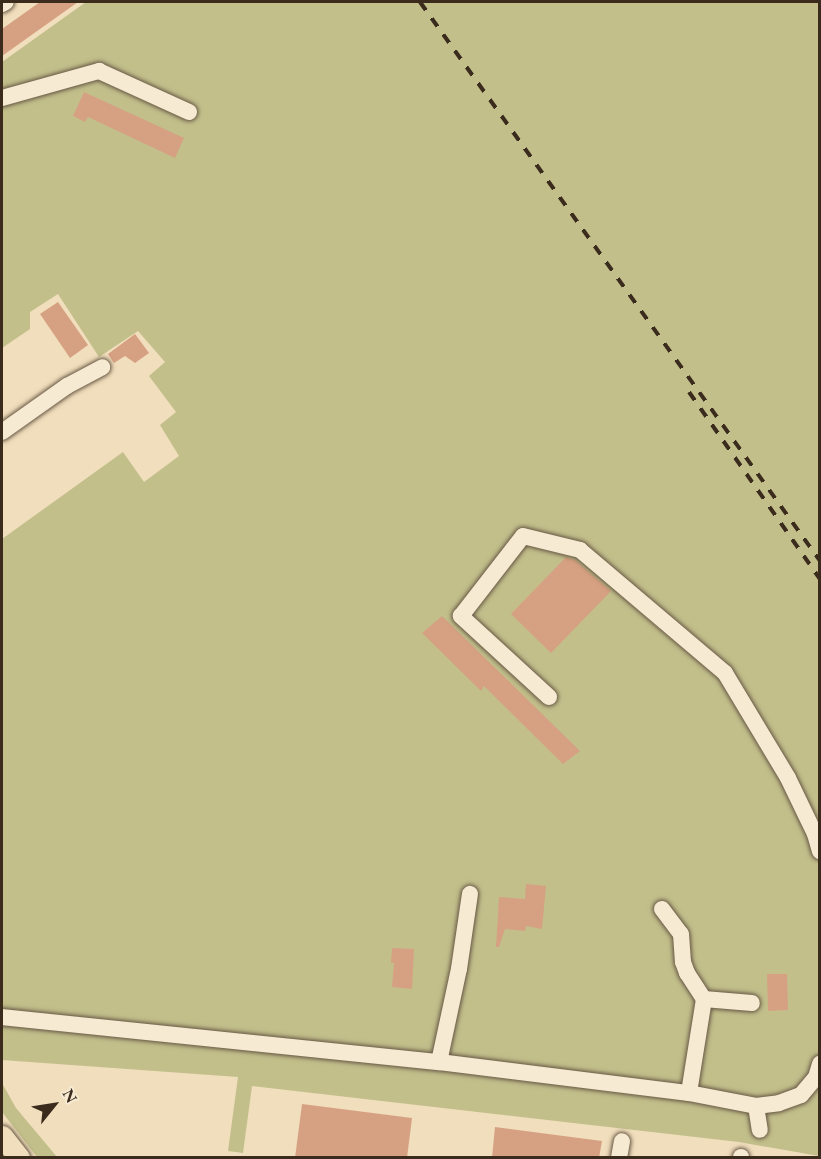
<!DOCTYPE html>
<style>
body{margin:0}
#map{position:relative;width:821px;height:1159px;overflow:hidden;background:#f1debc;font-family:"EB Garamond",serif}
div>[style]{position:absolute}
.green>*{inset:0;background:#c2bf8b}
.building>*{inset:0;background:#d6a182}
.roads{filter:drop-shadow(0 0 2px #685845) drop-shadow(0 0 2px #685845)}
.minor>*{height:16px;margin:-8px;padding:0 8px;transform-origin:8px;border-radius:8px;background:#f6ead3}
.major>*{height:21px;margin:-10.5px;padding:0 10.5px;transform-origin:10.5px;border-radius:10.5px;background:#f1debc}
.rail>*{height:4px;margin-top:-2px;transform-origin:0;background:repeating-linear-gradient(90deg,#3a2b1d 0 10px,transparent 0 20px)}
span{translate:-50% -50%;white-space:nowrap;text-align:center;line-height:1.15;-webkit-text-stroke:4.5px #f6ead3;paint-order:stroke}
.frame{position:absolute;inset:0;border:3px solid #3a2b1d;pointer-events:none}
.north{position:absolute;left:24px;top:1075px;width:60px;height:60px;-webkit-text-stroke:4px #f6ead3;paint-order:stroke;rotate:60deg;font-size:16px;font-weight:700;line-height:24px;text-align:center;color:#3a2b1d}
.north::after{content:'';display:block;margin:auto;width:21px;height:27px;background:#3a2b1d;clip-path:polygon(50% 0,100% 100%,50% 72%,0 100%)}
</style>
<div id="map">
<div class="green">
<div style="clip-path:polygon(86px 2px,819px 2px,819px 1156px,739px 1142px,252px 1086px,243px 1153px,228px 1151px,238px 1077px,2px 1060px,2px 539px,123px 452px,144px 482px,179px 456px,160px 425px,176px 412px,149px 376px,165px 362px,138px 331px,99px 357px,58px 294px,30px 312px,30px 329px,2px 348px,2px 62px)"></div>
<div style="clip-path:polygon(2px 1083px,16px 1108px,57px 1157px,37px 1157px,2px 1112px)"></div>
</div>
<div class="building">
<div style="clip-path:polygon(40px 2px,78px 2px,2px 56px,2px 29px)"></div>
<div style="clip-path:polygon(84px 92px,184px 138px,175px 158px,88px 117px,85px 122px,73px 116px)"></div>
<div style="clip-path:polygon(58px 302px,88px 345px,70px 358px,40px 314px)"></div>
<div style="clip-path:polygon(135px 334px,149px 353px,135px 363px,125px 356px,114px 363px,108px 354px)"></div>
<div style="clip-path:polygon(566px 557px,575px 560px,611px 591px,551px 653px,511px 614px)"></div>
<div style="clip-path:polygon(442px 616px,580px 751px,563px 764px,484px 686px,481px 691px,422px 633px)"></div>
<div style="clip-path:polygon(526px 884px,546px 886px,542px 929px,526px 926px,525px 931px,505px 929px,499px 947px,496px 947px,499px 897px,525px 899px)"></div>
<div style="clip-path:polygon(392px 948px,414px 949px,412px 989px,392px 987px,394px 963px,391px 963px)"></div>
<div style="clip-path:polygon(767px 974px,787px 974px,788px 1010px,768px 1011px)"></div>
<div style="clip-path:polygon(302px 1104px,412px 1118px,407px 1158px,295px 1158px)"></div>
<div style="clip-path:polygon(495px 1127px,602px 1141px,599px 1158px,492px 1158px)"></div>
</div>
<div class="roads">
<div class="minor">
<div style="left:2px;top:4px;width:4px;rotate:-27deg"></div>
<div style="left:2px;top:98px;width:101px;rotate:-15.6deg"></div>
<div style="left:99px;top:71px;width:99px;rotate:24.5deg"></div>
<div style="left:2px;top:432px;width:80px;rotate:-35.3deg"></div>
<div style="left:67px;top:386px;width:40px;rotate:-28deg"></div>
<div style="left:549px;top:697px;width:120px;rotate:-137.4deg"></div>
<div style="left:461px;top:616px;width:101px;rotate:-52.2deg"></div>
<div style="left:523px;top:536px;width:59px;rotate:13.8deg"></div>
<div style="left:580px;top:550px;width:190px;rotate:40.3deg"></div>
<div style="left:725px;top:673px;width:122px;rotate:59deg"></div>
<div style="left:788px;top:778px;width:62px;rotate:64.3deg"></div>
<div style="left:815px;top:834px;width:18px;rotate:74deg"></div>
<div style="left:662px;top:909px;width:31px;rotate:53deg"></div>
<div style="left:681px;top:934px;width:28px;rotate:86deg"></div>
<div style="left:683px;top:962px;width:12px;rotate:70deg"></div>
<div style="left:687px;top:973px;width:31px;rotate:57deg"></div>
<div style="left:704px;top:999px;width:95px;rotate:99.1deg"></div>
<div style="left:704px;top:999px;width:48px;rotate:4.8deg"></div>
<div style="left:2px;top:1017px;width:439px;rotate:5.9deg"></div>
<div style="left:439px;top:1062px;width:252px;rotate:7.1deg"></div>
<div style="left:689px;top:1093px;width:68px;rotate:11deg"></div>
<div style="left:756px;top:1106px;width:23px;rotate:-7deg"></div>
<div style="left:779px;top:1103px;width:23px;rotate:-20deg"></div>
<div style="left:801px;top:1095px;width:23px;rotate:-50deg"></div>
<div style="left:816px;top:1077px;width:14px;rotate:-73deg"></div>
<div style="left:439px;top:1062px;width:95px;rotate:-77.9deg"></div>
<div style="left:459px;top:969px;width:76px;rotate:-81.7deg"></div>
<div style="left:756px;top:1106px;width:24px;rotate:81deg"></div>
<div style="left:619px;top:1158px;width:17px;rotate:-80deg"></div>
<div style="left:741px;top:1158px;width:1px;rotate:-90deg"></div>
</div>
<div class="major">
<div style="left:2px;top:1136px;width:28px;rotate:52deg"></div>
</div>
</div>
<div class="rail">
<div style="left:420px;top:2px;width:687px;rotate:54.41deg"></div>
<div style="left:689px;top:392px;width:228px;rotate:55deg"></div>
</div>
<div class="frame"></div>
<div class="north">N</div>
</div>
